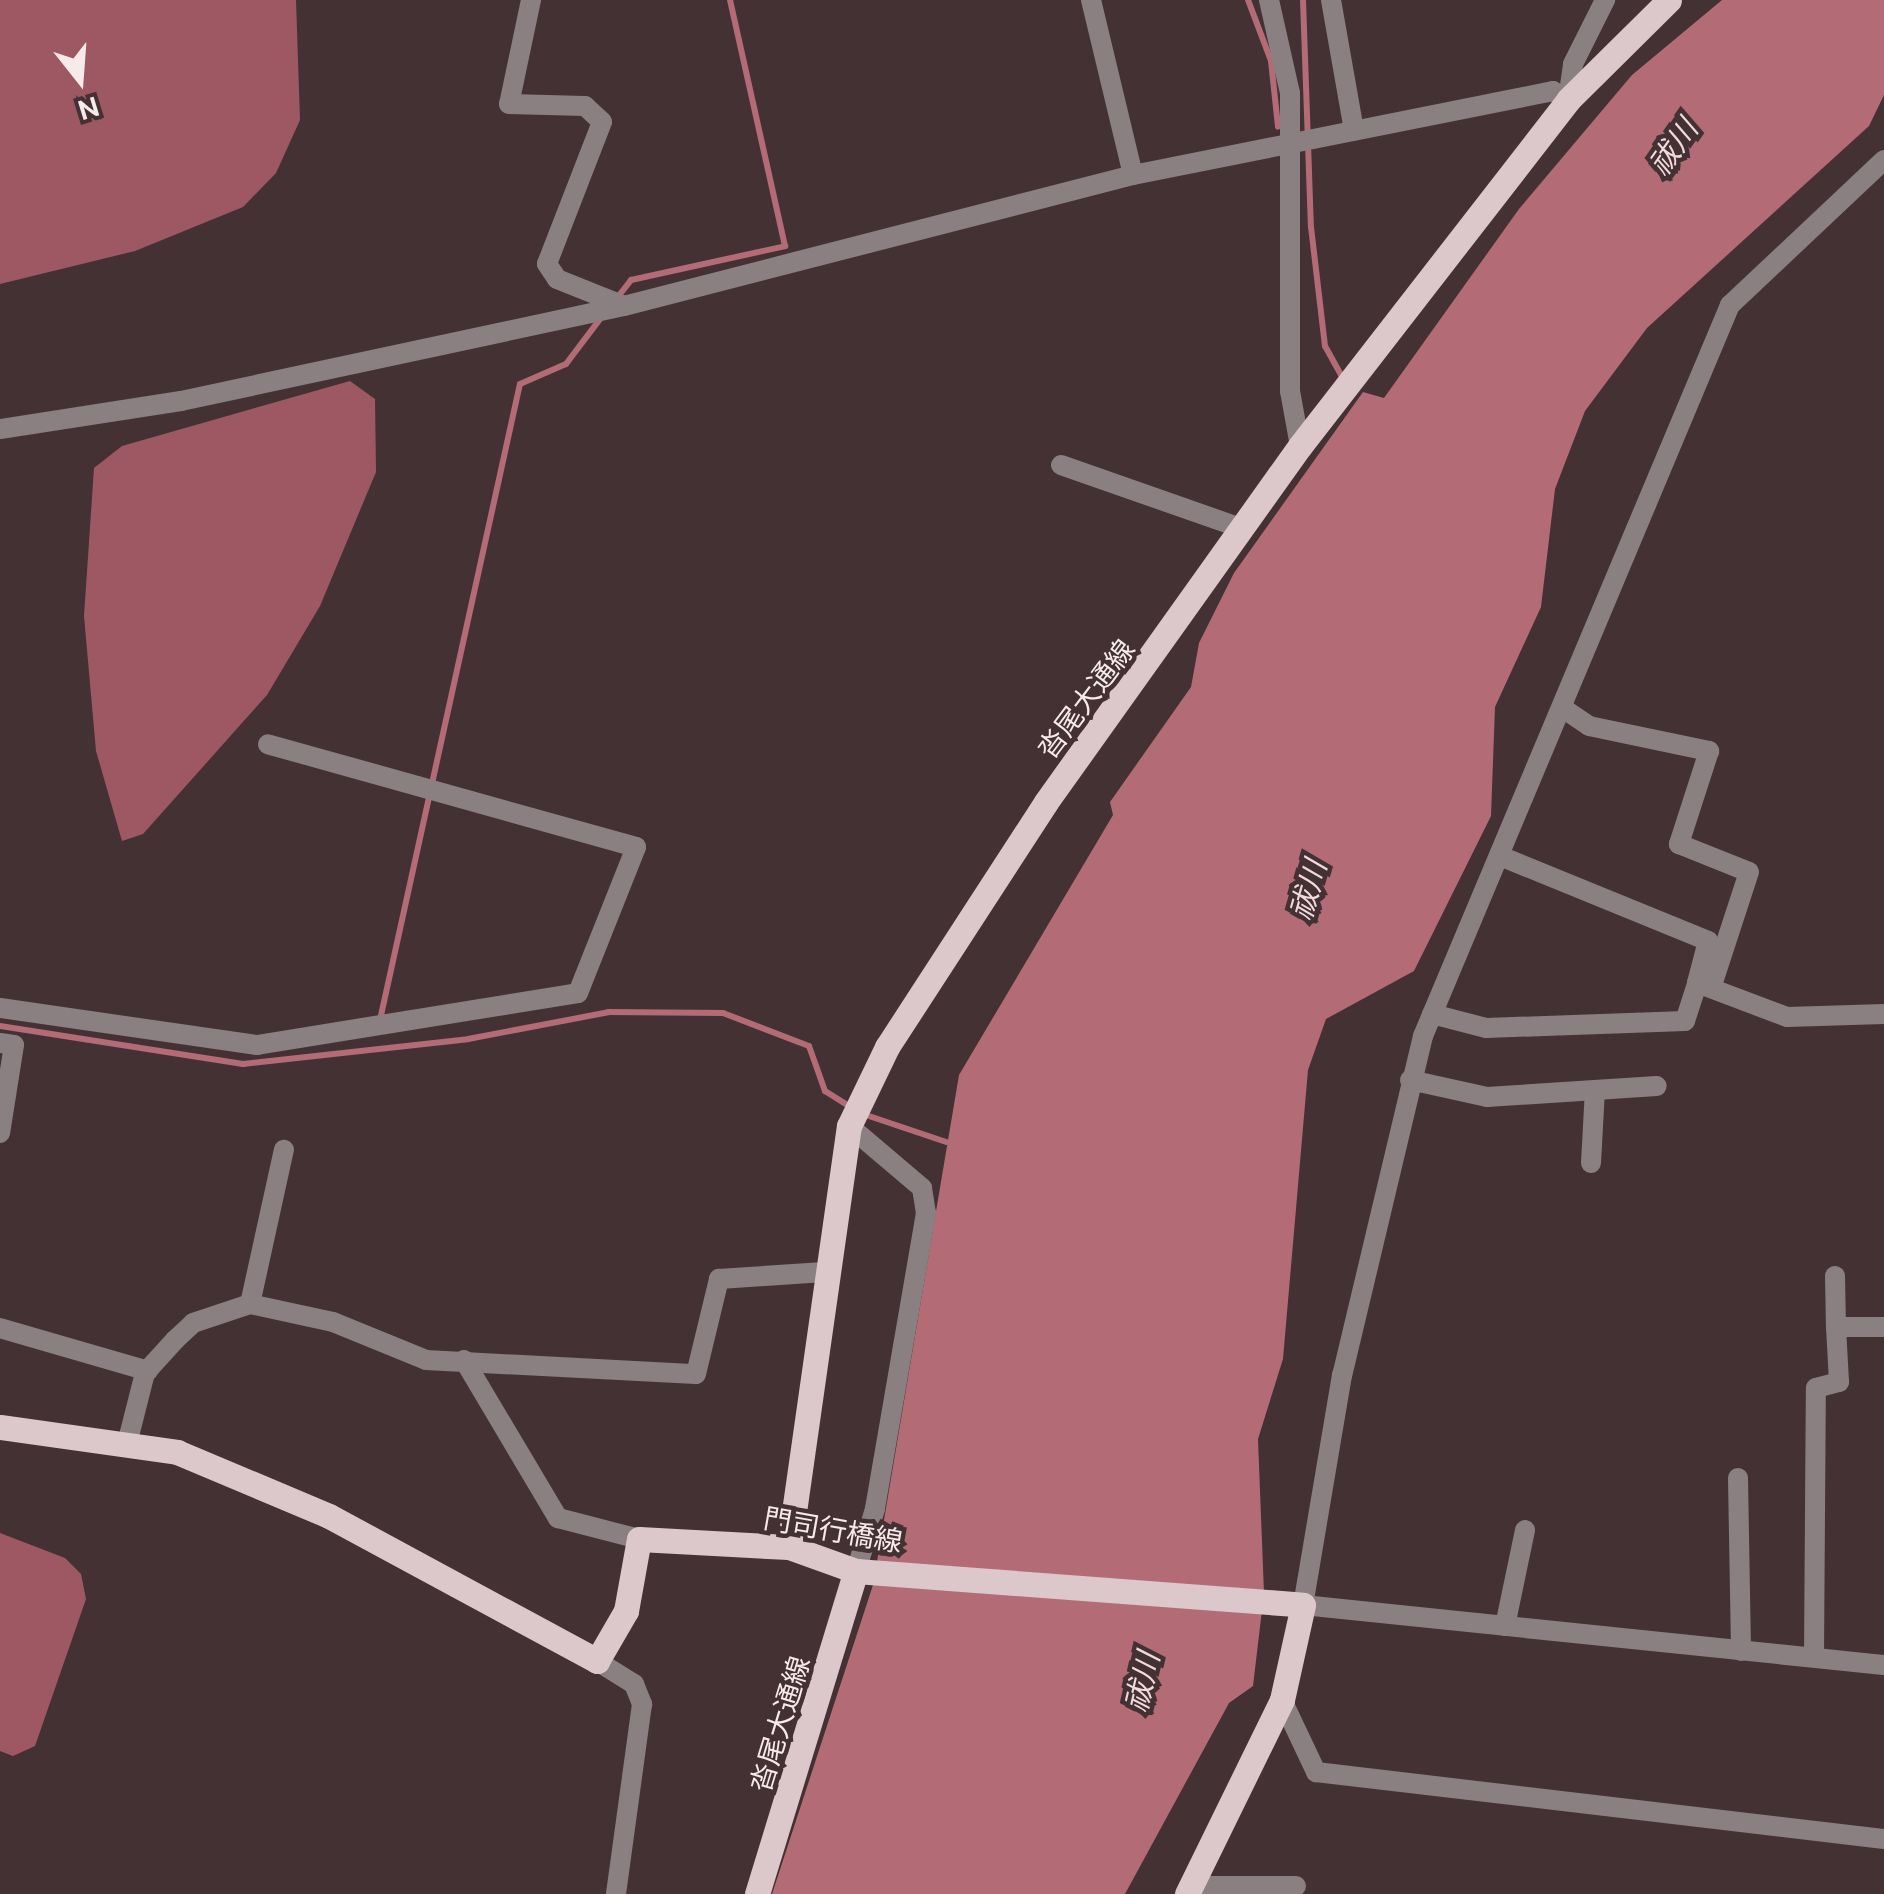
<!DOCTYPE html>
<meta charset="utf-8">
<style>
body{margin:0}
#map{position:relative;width:1884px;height:1894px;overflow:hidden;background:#443134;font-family:Ubuntu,"Noto Sans JP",sans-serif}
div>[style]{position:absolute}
.forest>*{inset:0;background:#9e5863}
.water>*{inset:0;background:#b36b76}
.stream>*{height:6px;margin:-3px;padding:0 3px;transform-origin:3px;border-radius:3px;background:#b36b76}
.minor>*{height:20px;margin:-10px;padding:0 10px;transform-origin:10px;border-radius:10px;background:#8a8081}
.major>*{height:25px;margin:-12.5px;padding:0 12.5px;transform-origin:12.5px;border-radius:12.5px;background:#dcc8ca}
span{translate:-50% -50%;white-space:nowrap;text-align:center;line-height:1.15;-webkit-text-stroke:9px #443134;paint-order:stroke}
.street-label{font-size:28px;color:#f6eaeb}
.water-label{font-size:30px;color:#f0dadd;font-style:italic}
.north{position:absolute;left:30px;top:30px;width:100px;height:100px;-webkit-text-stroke:8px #443134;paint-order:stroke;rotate:163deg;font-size:28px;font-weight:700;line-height:40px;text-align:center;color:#f6eaeb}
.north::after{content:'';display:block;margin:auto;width:35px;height:45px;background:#f6eaeb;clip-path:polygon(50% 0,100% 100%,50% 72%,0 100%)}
</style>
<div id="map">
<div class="forest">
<div style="clip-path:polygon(0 0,296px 0,300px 120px,276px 173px,243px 207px,135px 251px,0 284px)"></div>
<div style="clip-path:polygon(350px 381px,375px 399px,376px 472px,320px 606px,267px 695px,143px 834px,122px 841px,96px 751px,84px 616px,94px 468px,122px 446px)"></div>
<div style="clip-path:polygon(0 1533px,65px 1558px,81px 1574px,86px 1599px,35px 1746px,13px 1756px,0 1751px)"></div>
</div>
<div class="water">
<div style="clip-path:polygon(1722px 0,1884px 0,1884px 95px,1869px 126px,1647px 328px,1585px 411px,1555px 489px,1541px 607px,1495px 707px,1491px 816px,1414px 971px,1326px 1019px,1308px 1070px,1283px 1359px,1258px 1439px,1264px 1593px,1253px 1686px,1229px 1703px,1125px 1894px,772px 1894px,873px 1585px,959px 1075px,1113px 815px,1110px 802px,1191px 687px,1199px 643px,1234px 573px,1363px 392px,1384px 398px,1519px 209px,1632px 75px)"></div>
</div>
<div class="stream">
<div style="left:1248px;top:0;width:65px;rotate:69.3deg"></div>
<div style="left:1271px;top:61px;width:66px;rotate:83.9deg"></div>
<div style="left:1303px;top:0;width:227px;rotate:88deg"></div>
<div style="left:1311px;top:227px;width:120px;rotate:83.3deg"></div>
<div style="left:1325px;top:346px;width:38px;rotate:61deg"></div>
<div style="left:617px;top:298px;width:23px;rotate:-52deg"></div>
<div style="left:631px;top:280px;width:158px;rotate:-12.4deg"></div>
<div style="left:785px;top:246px;width:252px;rotate:-102.6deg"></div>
<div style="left:380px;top:1020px;width:651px;rotate:-77.59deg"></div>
<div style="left:520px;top:384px;width:50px;rotate:-23.5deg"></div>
<div style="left:566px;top:364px;width:61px;rotate:-52.9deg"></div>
<div style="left:0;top:1026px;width:246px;rotate:8.9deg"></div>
<div style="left:243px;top:1064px;width:226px;rotate:-6.3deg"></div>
<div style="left:468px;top:1039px;width:144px;rotate:-10.8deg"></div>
<div style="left:609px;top:1012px;width:114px;rotate:0.5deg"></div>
<div style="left:723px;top:1013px;width:92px;rotate:21deg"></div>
<div style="left:809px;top:1046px;width:48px;rotate:70.4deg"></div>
<div style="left:825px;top:1091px;width:28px;rotate:32deg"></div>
<div style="left:860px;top:1113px;width:91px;rotate:18.6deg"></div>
</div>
<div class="minor">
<div style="left:531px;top:0;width:106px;rotate:101.9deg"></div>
<div style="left:509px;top:104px;width:76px;rotate:1.5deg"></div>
<div style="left:585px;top:106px;width:23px;rotate:43deg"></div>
<div style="left:602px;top:122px;width:152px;rotate:111.2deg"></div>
<div style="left:547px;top:264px;width:18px;rotate:56deg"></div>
<div style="left:557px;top:279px;width:70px;rotate:21.8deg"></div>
<div style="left:1091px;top:0;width:180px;rotate:76.5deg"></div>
<div style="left:1269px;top:0;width:95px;rotate:77.3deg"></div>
<div style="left:1290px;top:93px;width:298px;rotate:90deg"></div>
<div style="left:1290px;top:391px;width:56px;rotate:79.7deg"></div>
<div style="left:1331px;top:0;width:132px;rotate:80deg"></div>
<div style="left:1884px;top:160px;width:212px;rotate:136.7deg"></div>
<div style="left:1730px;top:305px;width:793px;rotate:112.78deg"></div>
<div style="left:1423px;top:1036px;width:349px;rotate:103.4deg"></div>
<div style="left:1342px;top:1375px;width:233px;rotate:99.6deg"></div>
<div style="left:1303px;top:1605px;width:584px;rotate:5.9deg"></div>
<div style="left:0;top:429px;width:183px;rotate:-8.8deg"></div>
<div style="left:181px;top:401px;width:453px;rotate:-12.1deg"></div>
<div style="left:624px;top:306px;width:526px;rotate:-14.43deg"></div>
<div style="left:1133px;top:175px;width:428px;rotate:-11.3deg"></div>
<div style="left:1553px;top:91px;width:17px;rotate:31deg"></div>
<div style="left:1568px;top:100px;width:36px;rotate:-82deg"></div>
<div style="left:1573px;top:64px;width:72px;rotate:-63.4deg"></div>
<div style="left:1061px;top:465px;width:191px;rotate:19.3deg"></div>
<div style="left:1564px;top:709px;width:30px;rotate:34deg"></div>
<div style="left:1589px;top:726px;width:123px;rotate:11.8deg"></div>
<div style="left:1709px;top:751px;width:98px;rotate:107.9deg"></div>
<div style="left:1679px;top:844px;width:75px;rotate:21.8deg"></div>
<div style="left:1749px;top:872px;width:122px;rotate:108.1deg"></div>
<div style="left:1500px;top:856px;width:225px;rotate:22.2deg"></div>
<div style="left:1708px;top:941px;width:43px;rotate:104.7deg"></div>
<div style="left:1697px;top:983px;width:96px;rotate:20.7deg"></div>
<div style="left:1787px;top:1017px;width:97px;rotate:-1.8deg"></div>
<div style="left:0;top:1008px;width:260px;rotate:8.2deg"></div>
<div style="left:257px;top:1045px;width:325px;rotate:-9.2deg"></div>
<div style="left:578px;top:993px;width:157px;rotate:-68.3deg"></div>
<div style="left:636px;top:847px;width:382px;rotate:-164.4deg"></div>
<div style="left:1432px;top:1014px;width:56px;rotate:14.5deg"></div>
<div style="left:1486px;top:1028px;width:199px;rotate:-2deg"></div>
<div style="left:1685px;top:1021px;width:40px;rotate:-72deg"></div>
<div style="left:0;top:1043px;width:14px;rotate:8deg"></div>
<div style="left:14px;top:1045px;width:89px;rotate:99deg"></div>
<div style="left:1410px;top:1080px;width:79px;rotate:12.4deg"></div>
<div style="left:1487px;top:1097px;width:170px;rotate:-3.7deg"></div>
<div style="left:849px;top:1126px;width:96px;rotate:40.3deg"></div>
<div style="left:922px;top:1188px;width:25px;rotate:81deg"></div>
<div style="left:926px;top:1213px;width:300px;rotate:99.8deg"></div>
<div style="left:875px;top:1509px;width:65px;rotate:107deg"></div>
<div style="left:1591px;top:1163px;width:73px;rotate:-86.9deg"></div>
<div style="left:1835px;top:1276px;width:51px;rotate:88.9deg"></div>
<div style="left:250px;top:1304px;width:158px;rotate:-77.6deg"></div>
<div style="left:0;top:1328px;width:154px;rotate:16.2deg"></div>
<div style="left:464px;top:1360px;width:184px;rotate:59.3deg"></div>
<div style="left:558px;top:1518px;width:84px;rotate:14.5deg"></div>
<div style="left:128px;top:1440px;width:69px;rotate:-75.8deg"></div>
<div style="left:145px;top:1373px;width:45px;rotate:-47.7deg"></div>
<div style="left:175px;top:1340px;width:25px;rotate:-43deg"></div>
<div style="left:193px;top:1323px;width:60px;rotate:-18.4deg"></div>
<div style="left:250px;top:1304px;width:85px;rotate:12.2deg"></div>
<div style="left:333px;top:1322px;width:100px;rotate:22.2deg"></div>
<div style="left:426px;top:1360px;width:270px;rotate:3deg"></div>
<div style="left:696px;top:1374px;width:98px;rotate:-76.4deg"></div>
<div style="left:719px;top:1279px;width:105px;rotate:-3.8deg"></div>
<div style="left:1738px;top:1478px;width:173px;rotate:89deg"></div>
<div style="left:1505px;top:1626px;width:98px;rotate:-78.2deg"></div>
<div style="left:1814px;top:1656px;width:268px;rotate:-89.6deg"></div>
<div style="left:1816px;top:1388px;width:24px;rotate:-15deg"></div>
<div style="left:1839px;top:1382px;width:55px;rotate:-93.1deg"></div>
<div style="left:1836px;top:1327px;width:48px"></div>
<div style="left:597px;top:1661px;width:44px;rotate:31.9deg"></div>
<div style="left:634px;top:1684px;width:22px;rotate:68deg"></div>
<div style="left:642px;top:1704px;width:192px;rotate:97.8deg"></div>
<div style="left:1282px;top:1700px;width:80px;rotate:64.7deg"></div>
<div style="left:1316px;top:1772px;width:572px;rotate:6.73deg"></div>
<div style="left:1191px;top:1886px;width:105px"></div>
</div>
<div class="major">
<div style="left:0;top:1427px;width:179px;rotate:8deg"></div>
<div style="left:177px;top:1452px;width:165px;rotate:22.8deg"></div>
<div style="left:329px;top:1516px;width:305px;rotate:28.4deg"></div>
<div style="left:597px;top:1661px;width:58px;rotate:-59.9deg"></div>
<div style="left:626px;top:1611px;width:73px;rotate:-79.8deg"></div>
<div style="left:639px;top:1539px;width:150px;rotate:3.1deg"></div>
<div style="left:789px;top:1547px;width:71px;rotate:19.7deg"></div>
<div style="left:856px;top:1571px;width:448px;rotate:4.3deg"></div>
<div style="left:1303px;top:1605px;width:97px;rotate:102.5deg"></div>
<div style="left:1282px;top:1700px;width:216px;rotate:116.1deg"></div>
<div style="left:789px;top:1547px;width:425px;rotate:-81.9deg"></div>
<div style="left:849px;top:1126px;width:88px;rotate:-64.3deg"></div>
<div style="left:887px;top:1047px;width:292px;rotate:-57deg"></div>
<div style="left:1046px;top:802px;width:437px;rotate:-54.5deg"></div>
<div style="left:1300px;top:446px;width:438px;rotate:-52.2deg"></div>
<div style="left:1568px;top:100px;width:142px;rotate:-44.7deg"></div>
<div style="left:757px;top:1894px;width:338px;rotate:-73deg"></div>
</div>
<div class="street-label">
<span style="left:1086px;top:699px;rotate:-53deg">沓尾大通線</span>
<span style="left:833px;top:1530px;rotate:10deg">門司行橋線</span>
<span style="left:780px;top:1724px;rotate:-73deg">沓尾大通線</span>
</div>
<div class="water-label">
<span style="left:1673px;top:147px;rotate:-55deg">祓川</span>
<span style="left:1308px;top:890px;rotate:-74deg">祓川</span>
<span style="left:1142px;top:1682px;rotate:-77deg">祓川</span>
</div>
<div class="north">N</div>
</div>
